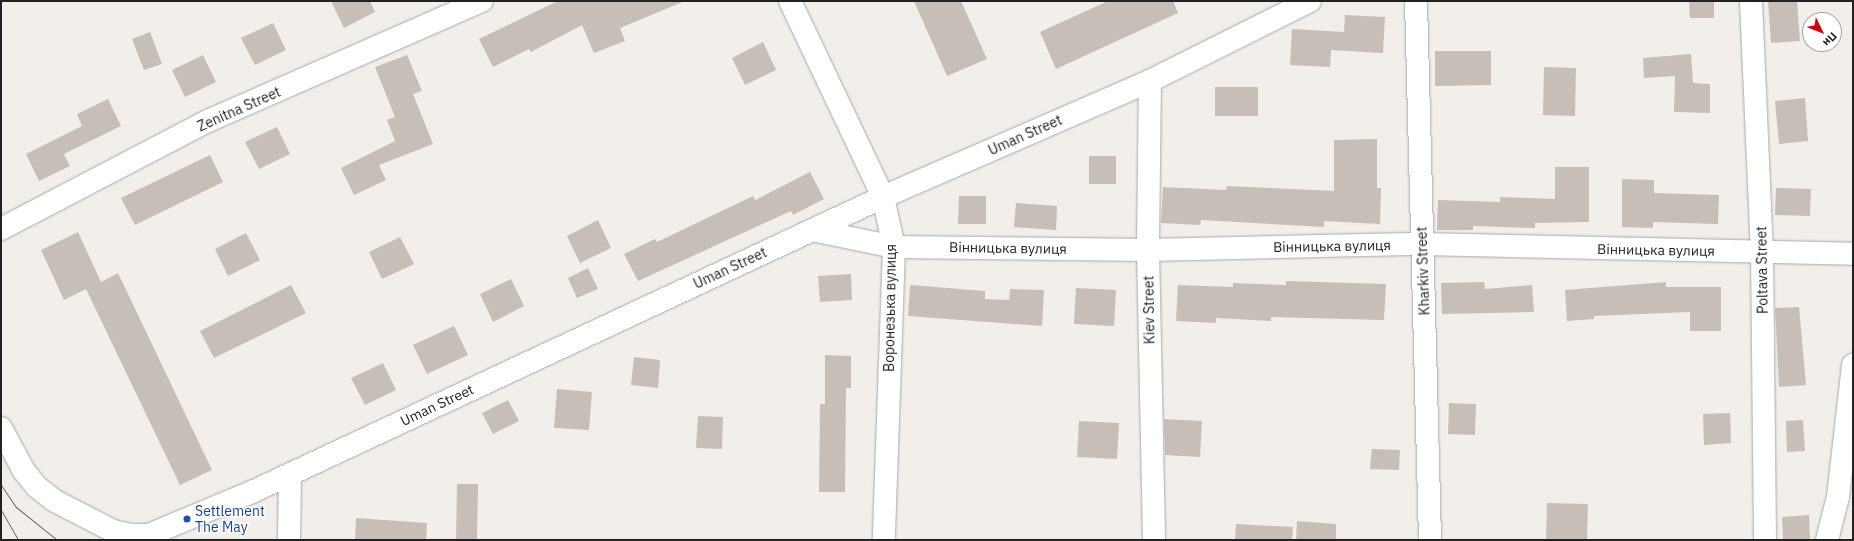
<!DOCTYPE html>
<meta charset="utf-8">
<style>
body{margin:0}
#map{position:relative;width:1854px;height:541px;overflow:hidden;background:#f2eee9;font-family:"IBM Plex Sans",sans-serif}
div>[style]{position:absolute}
.building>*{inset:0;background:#c7beb8}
.roads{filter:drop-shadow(0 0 1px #a9a9a9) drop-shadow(0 0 1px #a9a9a9)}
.minor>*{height:22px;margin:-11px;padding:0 11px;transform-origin:11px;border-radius:11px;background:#fff}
.tertiary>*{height:22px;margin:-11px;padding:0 11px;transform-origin:11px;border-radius:11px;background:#fff}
.tram>*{height:1px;margin:-0.5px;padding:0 0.5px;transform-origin:0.5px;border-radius:0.5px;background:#707070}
.dots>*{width:11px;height:11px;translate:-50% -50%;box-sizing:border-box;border:2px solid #fff;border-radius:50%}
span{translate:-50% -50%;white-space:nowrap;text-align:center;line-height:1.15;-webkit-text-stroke:3px #fff;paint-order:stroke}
.street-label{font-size:14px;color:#222}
.transit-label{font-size:14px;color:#164399}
.left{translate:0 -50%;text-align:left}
.frame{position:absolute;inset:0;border:2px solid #222;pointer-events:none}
.north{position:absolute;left:1802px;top:12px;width:40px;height:40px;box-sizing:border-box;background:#fff;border:1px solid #a7a7a7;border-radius:50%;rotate:133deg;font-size:11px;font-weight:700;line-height:16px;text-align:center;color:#222}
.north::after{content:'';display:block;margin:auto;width:14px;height:18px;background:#d3010e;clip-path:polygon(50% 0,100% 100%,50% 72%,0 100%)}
</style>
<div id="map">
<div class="building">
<div style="clip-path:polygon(331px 1px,370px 1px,375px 12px,344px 28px)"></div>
<div style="clip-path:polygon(558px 1px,685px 1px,620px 28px,625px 41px,594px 53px,582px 25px,531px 52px,529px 49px,493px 67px,479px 39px)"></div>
<div style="clip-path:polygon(914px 1px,961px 1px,987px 59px,947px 76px)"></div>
<div style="clip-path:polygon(1108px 1px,1173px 1px,1178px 13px,1056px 69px,1040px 32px)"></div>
<div style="clip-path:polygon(1689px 1px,1714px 1px,1714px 18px,1690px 18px)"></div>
<div style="clip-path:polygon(1768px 1px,1797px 1px,1800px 41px,1771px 43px)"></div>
<div style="clip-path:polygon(1345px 15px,1385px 17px,1383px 53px,1331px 50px,1330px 67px,1290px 65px,1292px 29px,1344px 32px)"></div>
<div style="clip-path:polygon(273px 23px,286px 50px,255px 65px,241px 38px)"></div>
<div style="clip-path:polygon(150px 32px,162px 64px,144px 70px,132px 39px)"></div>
<div style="clip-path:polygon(763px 42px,776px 70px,745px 85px,732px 58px)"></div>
<div style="clip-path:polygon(1435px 51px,1491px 51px,1491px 85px,1435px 86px)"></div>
<div style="clip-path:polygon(1691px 54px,1693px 83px,1710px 84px,1710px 113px,1674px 112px,1675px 76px,1644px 78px,1643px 58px)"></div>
<div style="clip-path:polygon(203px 55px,216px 82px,185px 97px,172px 70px)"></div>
<div style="clip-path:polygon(407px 55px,422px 91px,413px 94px,433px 144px,379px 165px,386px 180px,354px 195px,341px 168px,395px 141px,387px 120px,395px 117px,375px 67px)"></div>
<div style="clip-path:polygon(1544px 67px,1576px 68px,1575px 116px,1543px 115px)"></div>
<div style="clip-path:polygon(1215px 87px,1258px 87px,1258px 116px,1215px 116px)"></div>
<div style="clip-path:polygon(1805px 98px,1808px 141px,1779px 144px,1775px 101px)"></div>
<div style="clip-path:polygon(108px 99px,121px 126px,64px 154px,70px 166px,39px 181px,26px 154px,82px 126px,77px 114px)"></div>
<div style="clip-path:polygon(277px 127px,290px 154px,259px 169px,245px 142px)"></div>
<div style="clip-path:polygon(1377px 139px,1377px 188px,1381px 188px,1380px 224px,1324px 221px,1324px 227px,1201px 220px,1200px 225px,1161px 223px,1163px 187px,1226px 190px,1227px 186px,1334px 191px,1334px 140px)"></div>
<div style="clip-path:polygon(210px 155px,223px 182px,135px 225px,121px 198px)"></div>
<div style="clip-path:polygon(1089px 156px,1116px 156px,1116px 184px,1089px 184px)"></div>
<div style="clip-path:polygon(1555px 167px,1589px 167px,1589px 222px,1535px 223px,1535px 228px,1473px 226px,1473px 230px,1437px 230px,1438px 200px,1500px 202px,1500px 197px,1555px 199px)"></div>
<div style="clip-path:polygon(810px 172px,824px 199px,793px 215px,791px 211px,638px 281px,624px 254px,655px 239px,657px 242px,753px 196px,755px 200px)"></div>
<div style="clip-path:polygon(1622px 179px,1654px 180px,1654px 193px,1719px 195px,1718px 224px,1653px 222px,1653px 228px,1622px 227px)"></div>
<div style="clip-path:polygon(1776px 188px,1811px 189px,1810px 216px,1775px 215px)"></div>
<div style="clip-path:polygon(959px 196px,986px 196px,986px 224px,958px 224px)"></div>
<div style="clip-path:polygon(1016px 203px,1057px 206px,1056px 230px,1014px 227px)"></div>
<div style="clip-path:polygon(598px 220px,611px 248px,580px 263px,567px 236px)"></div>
<div style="clip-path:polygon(78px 232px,101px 282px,118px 273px,212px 470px,180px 485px,86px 289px,64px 300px,41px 250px)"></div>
<div style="clip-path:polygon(246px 233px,260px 260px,228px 276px,215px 249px)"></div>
<div style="clip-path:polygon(400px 237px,414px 264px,382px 279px,369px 252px)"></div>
<div style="clip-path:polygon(588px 268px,598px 289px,577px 298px,568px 278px)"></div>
<div style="clip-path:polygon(851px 274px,852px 300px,820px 302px,818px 276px)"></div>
<div style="clip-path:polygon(511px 279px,524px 306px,493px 322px,480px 294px)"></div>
<div style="clip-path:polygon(1286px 281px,1386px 284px,1384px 320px,1271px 317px,1271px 321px,1216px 318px,1216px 323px,1176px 321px,1178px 285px,1233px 287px,1233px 283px,1286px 285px)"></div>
<div style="clip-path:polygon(1484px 282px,1485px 289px,1532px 285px,1534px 312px,1442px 314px,1441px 283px)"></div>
<div style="clip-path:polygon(1666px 282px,1666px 287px,1721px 287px,1721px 331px,1690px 331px,1690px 312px,1594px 316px,1594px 319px,1567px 321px,1565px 290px)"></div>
<div style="clip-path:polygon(291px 285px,306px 313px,214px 358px,200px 331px)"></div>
<div style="clip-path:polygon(910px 285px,985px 291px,985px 299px,1009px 300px,1010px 289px,1044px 290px,1042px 326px,908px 316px)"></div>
<div style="clip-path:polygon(1076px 288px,1116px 290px,1114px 326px,1074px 324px)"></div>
<div style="clip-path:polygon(1799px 307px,1806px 385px,1779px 387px,1775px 308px)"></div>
<div style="clip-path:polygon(454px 326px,468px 355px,427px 374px,413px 345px)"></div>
<div style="clip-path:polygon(825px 355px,851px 356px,851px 388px,846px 388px,845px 492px,819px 492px,820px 404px,825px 404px)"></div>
<div style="clip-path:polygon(634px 357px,660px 360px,658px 388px,631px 385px)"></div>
<div style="clip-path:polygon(383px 363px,396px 390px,365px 405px,351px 378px)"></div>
<div style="clip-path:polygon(557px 389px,592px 392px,589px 430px,554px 428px)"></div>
<div style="clip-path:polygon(508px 400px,519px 421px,493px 434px,482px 413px)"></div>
<div style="clip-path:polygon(1449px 403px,1476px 404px,1475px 435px,1448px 434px)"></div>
<div style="clip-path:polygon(1730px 413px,1731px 443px,1704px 445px,1703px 414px)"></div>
<div style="clip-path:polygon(698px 416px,723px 417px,722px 449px,696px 448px)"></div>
<div style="clip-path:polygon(1164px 419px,1202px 421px,1200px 457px,1165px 455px)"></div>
<div style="clip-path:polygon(1803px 420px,1805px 451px,1787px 452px,1786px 421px)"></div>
<div style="clip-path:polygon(1079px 421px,1119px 423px,1117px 459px,1077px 457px)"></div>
<div style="clip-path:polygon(1372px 449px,1400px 450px,1399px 470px,1370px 469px)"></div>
<div style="clip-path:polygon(457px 484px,478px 484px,477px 540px,456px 540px)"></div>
<div style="clip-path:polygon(1547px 503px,1588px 504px,1587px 540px,1546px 540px)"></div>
<div style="clip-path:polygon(1809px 515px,1810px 540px,1783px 540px,1782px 517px)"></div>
<div style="clip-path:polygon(356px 518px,427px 523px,426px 540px,355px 540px)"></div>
<div style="clip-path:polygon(1297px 521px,1336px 524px,1336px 540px,1296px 540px)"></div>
<div style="clip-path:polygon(1236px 524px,1293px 527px,1292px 540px,1235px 540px)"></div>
</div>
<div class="roads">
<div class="minor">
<div style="left:790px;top:1px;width:217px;rotate:64.6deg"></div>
<div style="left:883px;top:197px;width:51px;rotate:77.6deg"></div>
<div style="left:894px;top:247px;width:293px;rotate:92deg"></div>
<div style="left:1416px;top:1px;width:539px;rotate:88.51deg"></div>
<div style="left:1751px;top:1px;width:251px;rotate:87.5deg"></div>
<div style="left:1762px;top:252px;width:288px;rotate:89.4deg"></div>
<div style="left:1150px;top:81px;width:169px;rotate:90.7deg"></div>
<div style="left:1148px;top:250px;width:290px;rotate:88.8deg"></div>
<div style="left:1px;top:229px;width:233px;rotate:-27.6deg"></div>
<div style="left:208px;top:121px;width:299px;rotate:-23.7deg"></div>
<div style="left:812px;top:230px;width:84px;rotate:11.7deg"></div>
<div style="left:894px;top:247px;width:254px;rotate:0.7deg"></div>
<div style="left:1148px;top:250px;width:274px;rotate:-1.3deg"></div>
<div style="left:1422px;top:244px;width:431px;rotate:1.3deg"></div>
<div style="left:289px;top:540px;width:66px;rotate:-89.1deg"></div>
<div style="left:1827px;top:540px;width:44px;rotate:-75.7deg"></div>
<div style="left:1838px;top:497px;width:133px;rotate:-83.5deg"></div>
</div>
<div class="tertiary">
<div style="left:1px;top:428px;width:49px;rotate:61.9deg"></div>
<div style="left:24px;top:471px;width:21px;rotate:51deg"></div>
<div style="left:37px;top:487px;width:23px;rotate:38deg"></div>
<div style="left:55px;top:501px;width:65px;rotate:27.3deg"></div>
<div style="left:113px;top:531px;width:17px;rotate:13deg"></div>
<div style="left:130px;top:535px;width:19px"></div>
<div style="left:149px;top:535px;width:114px;rotate:-22.7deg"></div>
<div style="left:254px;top:491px;width:694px;rotate:-25.05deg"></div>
<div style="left:883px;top:197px;width:291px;rotate:-23.5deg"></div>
<div style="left:1150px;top:81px;width:179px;rotate:-26.6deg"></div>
</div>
</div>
<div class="tram">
<div style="left:1px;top:485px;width:27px;rotate:56deg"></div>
<div style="left:16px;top:507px;width:53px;rotate:38.8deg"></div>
<div style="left:1px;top:510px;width:34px;rotate:60deg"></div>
</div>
<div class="dots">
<div style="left:187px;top:519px;background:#1a4fb4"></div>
</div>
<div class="street-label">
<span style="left:239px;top:109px;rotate:-24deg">Zenitna Street</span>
<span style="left:1025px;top:135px;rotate:-24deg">Uman Street</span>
<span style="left:1332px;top:246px;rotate:-1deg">Вінницька вулиця</span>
<span style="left:1008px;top:248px;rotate:1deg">Вінницька вулиця</span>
<span style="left:1656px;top:250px;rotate:1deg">Вінницька вулиця</span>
<span style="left:730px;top:268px;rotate:-25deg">Uman Street</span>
<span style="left:1762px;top:270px;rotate:-91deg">Poltava Street</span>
<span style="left:1423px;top:271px;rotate:-92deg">Kharkiv Street</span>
<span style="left:890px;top:308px;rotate:-89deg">Воронезька вулиця</span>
<span style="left:1149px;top:310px;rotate:-91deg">Kiev Street</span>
<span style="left:437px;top:405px;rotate:-25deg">Uman Street</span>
</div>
<div class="transit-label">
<span class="left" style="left:195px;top:519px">Settlement<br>The May</span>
</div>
<div class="frame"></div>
<div class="north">Пн</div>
</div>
